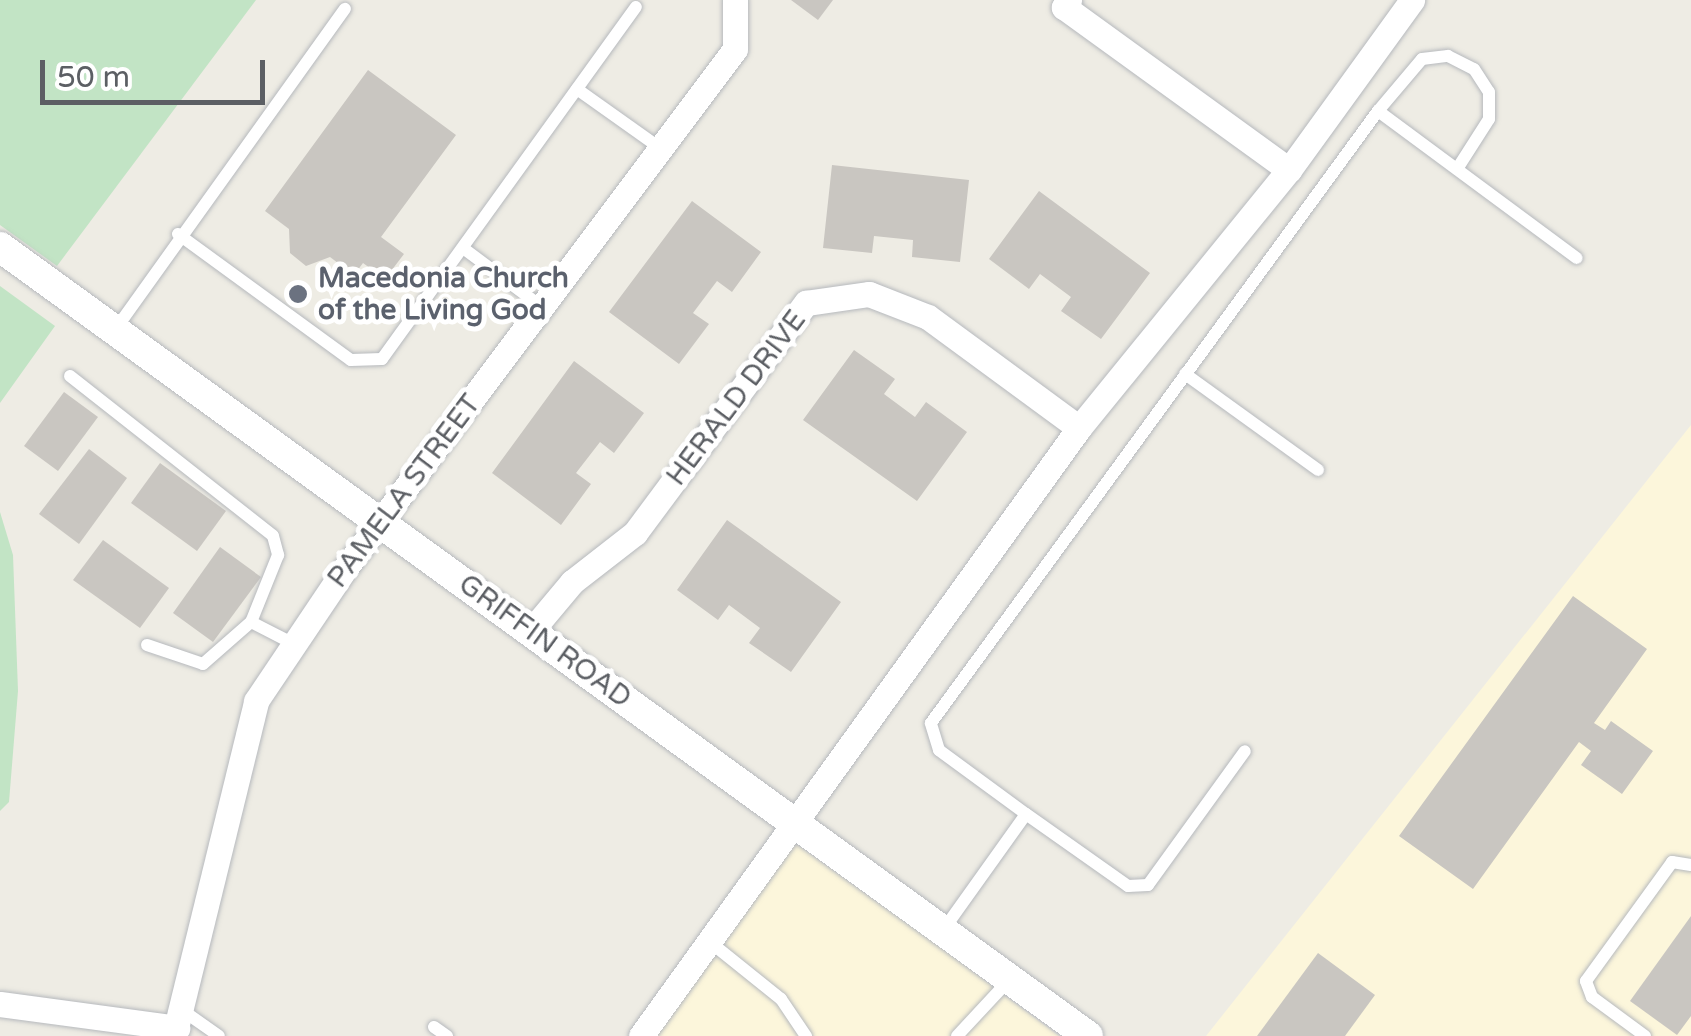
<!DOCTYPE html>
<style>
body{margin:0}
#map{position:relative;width:1691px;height:1036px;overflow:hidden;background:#eeece4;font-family:"Varela Round",sans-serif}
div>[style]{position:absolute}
.commercial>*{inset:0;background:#fcf6db}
.green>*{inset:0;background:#c2e4c5}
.building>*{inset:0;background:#c9c6c1}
.roads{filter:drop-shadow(0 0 2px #b6b9bd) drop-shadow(0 0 2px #b6b9bd)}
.service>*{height:12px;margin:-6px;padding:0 6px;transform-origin:6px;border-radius:6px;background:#fff}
.minor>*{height:25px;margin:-12.5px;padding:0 12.5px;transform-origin:12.5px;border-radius:12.5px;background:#fff}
.tertiary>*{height:30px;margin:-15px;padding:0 15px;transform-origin:15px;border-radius:15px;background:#fff}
.dots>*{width:28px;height:28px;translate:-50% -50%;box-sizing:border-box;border:5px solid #fff;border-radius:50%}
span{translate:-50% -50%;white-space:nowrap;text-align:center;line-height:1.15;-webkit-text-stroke:10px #fff;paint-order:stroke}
.worship-label{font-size:28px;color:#5b616d;font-weight:700}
.left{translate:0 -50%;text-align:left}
.street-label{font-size:28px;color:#5c5f64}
.scale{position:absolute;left:40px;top:60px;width:225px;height:45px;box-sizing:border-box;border:5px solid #5c5f64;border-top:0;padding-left:12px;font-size:30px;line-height:35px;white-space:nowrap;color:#5c5f64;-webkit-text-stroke:8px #fff;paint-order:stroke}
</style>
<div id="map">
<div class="commercial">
<div style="clip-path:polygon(1691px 425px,1691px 1036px,1206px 1036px)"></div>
<div style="clip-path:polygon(778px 831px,942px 949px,1059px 1036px,631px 1036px)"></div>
</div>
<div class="green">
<div style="clip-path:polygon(0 0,256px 0,57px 266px,0 225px)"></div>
<div style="clip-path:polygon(0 286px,55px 326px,0 403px)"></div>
<div style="clip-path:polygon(0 512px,13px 555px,18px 691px,9px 802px,0 811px)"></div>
</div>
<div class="building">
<div style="clip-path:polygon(791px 0,833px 0,818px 20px)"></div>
<div style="clip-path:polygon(368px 70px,456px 135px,381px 237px,404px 254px,385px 279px,363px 263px,354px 275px,330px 257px,306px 266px,290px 253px,289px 229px,265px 211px)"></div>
<div style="clip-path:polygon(832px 165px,969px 180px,960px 262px,912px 257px,913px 240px,874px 236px,872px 253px,823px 248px)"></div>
<div style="clip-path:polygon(1039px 191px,1150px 273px,1101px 339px,1061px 311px,1071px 297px,1040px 274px,1029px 289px,989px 259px)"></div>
<div style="clip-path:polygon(692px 201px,761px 252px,732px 292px,717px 281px,693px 313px,709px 324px,679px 364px,609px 312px)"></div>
<div style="clip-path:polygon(854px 350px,895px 379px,884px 394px,915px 417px,926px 402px,967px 432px,917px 501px,803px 420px)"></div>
<div style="clip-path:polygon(574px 361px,644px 413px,614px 453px,600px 442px,576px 473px,591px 484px,561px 525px,492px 473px)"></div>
<div style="clip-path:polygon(64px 392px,98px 417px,58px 471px,24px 446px)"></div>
<div style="clip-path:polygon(89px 449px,127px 478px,79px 544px,39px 514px)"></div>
<div style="clip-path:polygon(160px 463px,226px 511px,197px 551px,131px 503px)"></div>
<div style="clip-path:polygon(727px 520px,841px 602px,791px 672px,749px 643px,760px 628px,729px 605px,718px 620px,677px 590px)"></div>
<div style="clip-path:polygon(103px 540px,169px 588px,140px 628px,73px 580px)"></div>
<div style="clip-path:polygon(220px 547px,261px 577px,213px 642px,173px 613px)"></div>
<div style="clip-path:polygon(1573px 596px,1647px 649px,1594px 723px,1605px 730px,1611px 721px,1653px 751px,1622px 794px,1581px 765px,1591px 751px,1579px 742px,1473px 889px,1399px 836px)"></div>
<div style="clip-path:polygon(1691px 916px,1691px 1016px,1677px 1035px,1630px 1001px)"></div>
<div style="clip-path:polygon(1318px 953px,1375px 995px,1345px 1036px,1257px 1036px)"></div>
</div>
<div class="roads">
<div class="service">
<div style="left:577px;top:89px;width:102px;rotate:35.4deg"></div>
<div style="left:1378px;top:111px;width:68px;rotate:-49.8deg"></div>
<div style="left:1422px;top:59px;width:26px;rotate:-7deg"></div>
<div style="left:1448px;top:56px;width:29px;rotate:27deg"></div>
<div style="left:1474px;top:69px;width:27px;rotate:57deg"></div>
<div style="left:1489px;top:92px;width:27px;rotate:90deg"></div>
<div style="left:1489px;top:119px;width:59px;rotate:122.6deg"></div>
<div style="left:178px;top:234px;width:214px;rotate:36.1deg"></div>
<div style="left:351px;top:360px;width:31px;rotate:-2deg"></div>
<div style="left:382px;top:359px;width:434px;rotate:-54.2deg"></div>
<div style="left:463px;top:248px;width:99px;rotate:36.8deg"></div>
<div style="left:115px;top:330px;width:395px;rotate:-54.4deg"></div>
<div style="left:1185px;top:374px;width:164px;rotate:35.8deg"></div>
<div style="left:70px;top:376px;width:258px;rotate:38.2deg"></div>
<div style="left:273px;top:536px;width:20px;rotate:75deg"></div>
<div style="left:278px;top:555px;width:72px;rotate:111.9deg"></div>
<div style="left:147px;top:645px;width:59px;rotate:18.7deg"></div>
<div style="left:203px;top:664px;width:64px;rotate:-41.2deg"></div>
<div style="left:251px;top:622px;width:48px;rotate:27.1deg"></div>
<div style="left:1026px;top:814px;width:108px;rotate:-143.7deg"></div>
<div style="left:939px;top:750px;width:28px;rotate:-107deg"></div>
<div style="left:931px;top:723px;width:758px;rotate:-53.86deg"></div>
<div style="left:1378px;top:111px;width:247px;rotate:36.5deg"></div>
<div style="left:944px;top:929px;width:141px;rotate:-54.5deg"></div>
<div style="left:1026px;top:814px;width:125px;rotate:35.2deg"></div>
<div style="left:1128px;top:886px;width:20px;rotate:-3deg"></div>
<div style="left:1148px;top:885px;width:165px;rotate:-54.1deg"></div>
<div style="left:710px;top:942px;width:91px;rotate:38.8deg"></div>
<div style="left:781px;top:999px;width:45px;rotate:56deg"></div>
<div style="left:182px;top:1010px;width:45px;rotate:35.1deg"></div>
<div style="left:434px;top:1027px;width:16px;rotate:35deg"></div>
<div style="left:957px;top:1036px;width:76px;rotate:-47.1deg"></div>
<div style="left:1645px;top:1036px;width:66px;rotate:-143.7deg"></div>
<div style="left:1592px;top:997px;width:17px;rotate:-111deg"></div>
<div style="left:1586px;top:981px;width:147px;rotate:-54.1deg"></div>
<div style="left:1672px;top:862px;width:19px;rotate:9deg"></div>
</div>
<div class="minor">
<div style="left:1069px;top:0;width:9px;rotate:126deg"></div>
<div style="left:1064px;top:7px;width:278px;rotate:35.9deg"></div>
<div style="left:1289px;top:170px;width:210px;rotate:-54.1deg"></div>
<div style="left:531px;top:631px;width:64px;rotate:-50.1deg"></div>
<div style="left:572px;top:582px;width:80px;rotate:-37.9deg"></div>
<div style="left:635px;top:533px;width:287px;rotate:-53.4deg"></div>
<div style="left:806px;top:303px;width:64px;rotate:-8.1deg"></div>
<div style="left:869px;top:294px;width:63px;rotate:21.3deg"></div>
<div style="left:928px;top:317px;width:187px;rotate:36.3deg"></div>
<div style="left:0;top:1004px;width:179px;rotate:7.7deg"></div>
<div style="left:174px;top:1036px;width:345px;rotate:-76.2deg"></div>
<div style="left:256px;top:701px;width:158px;rotate:-56.1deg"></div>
<div style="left:344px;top:570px;width:651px;rotate:-53.11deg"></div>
<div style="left:735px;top:49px;width:49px;rotate:-90deg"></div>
<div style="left:641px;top:1036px;width:749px;rotate:-54.23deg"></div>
<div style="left:1079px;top:428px;width:333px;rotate:-50.9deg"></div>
</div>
<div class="tertiary">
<div style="left:0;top:247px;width:1344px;rotate:35.95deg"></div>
</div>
</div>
<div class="dots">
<div style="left:298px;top:294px;background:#6b7280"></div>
</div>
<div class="worship-label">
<span class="left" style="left:318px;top:294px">Macedonia Church<br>of the Living God</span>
</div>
<div class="street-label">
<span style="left:736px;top:398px;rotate:-53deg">HERALD DRIVE</span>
<span style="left:404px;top:491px;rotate:-53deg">PAMELA STREET</span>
<span style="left:545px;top:641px;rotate:36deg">GRIFFIN ROAD</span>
</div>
<div class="scale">50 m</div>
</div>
